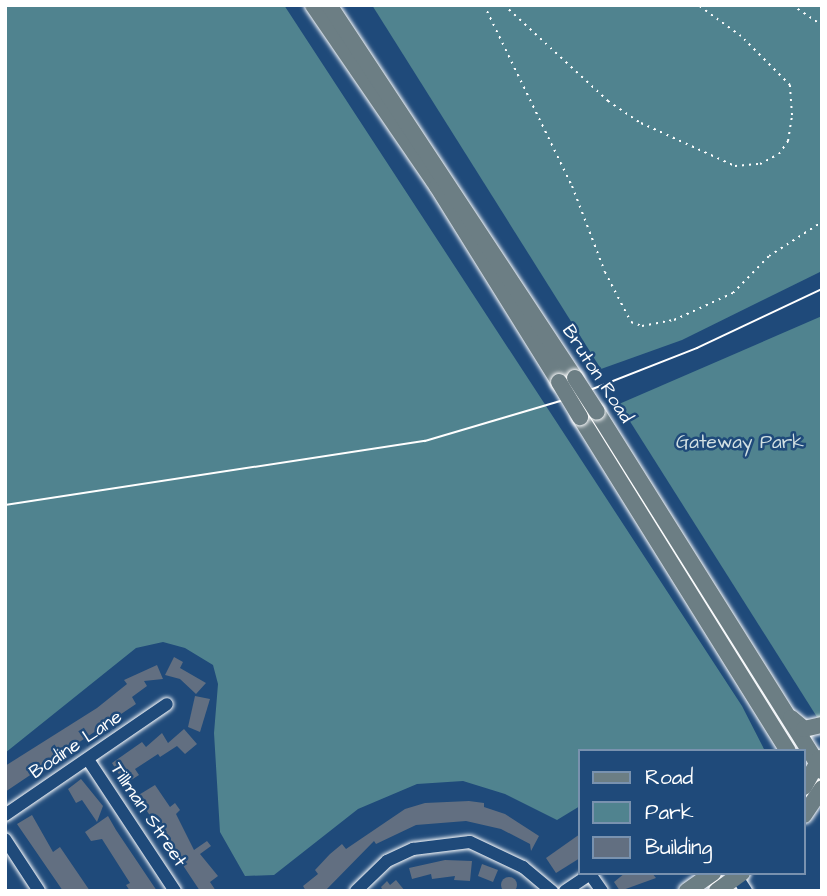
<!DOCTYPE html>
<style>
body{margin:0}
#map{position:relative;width:827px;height:896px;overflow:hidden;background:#1f4a7a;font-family:"Architects Daughter",sans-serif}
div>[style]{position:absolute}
.green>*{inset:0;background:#50838f}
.building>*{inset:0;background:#626f81}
.round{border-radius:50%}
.path>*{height:2px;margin-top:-1px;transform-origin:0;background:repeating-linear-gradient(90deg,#fff 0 2px,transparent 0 7px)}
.roads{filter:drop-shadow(0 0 2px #fff) drop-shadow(0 0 2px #fff)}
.minor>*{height:12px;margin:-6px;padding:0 6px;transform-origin:6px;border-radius:6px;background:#1f4a7a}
.major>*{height:16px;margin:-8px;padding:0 8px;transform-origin:8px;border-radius:8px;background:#6c7e84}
.tram>*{height:2px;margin:-1px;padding:0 1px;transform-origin:1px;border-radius:1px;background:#fff}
.bridges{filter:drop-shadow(0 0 2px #fff) drop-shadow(0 0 2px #fff)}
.major-bridge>*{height:16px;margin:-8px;padding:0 8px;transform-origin:8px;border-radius:8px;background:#6c7e84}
span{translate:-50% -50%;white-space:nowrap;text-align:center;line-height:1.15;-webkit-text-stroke:5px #1f4a7a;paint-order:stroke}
.street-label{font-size:19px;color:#fff}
.park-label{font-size:19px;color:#d3e0e3}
.frame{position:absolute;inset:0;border:7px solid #fff;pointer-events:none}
.legend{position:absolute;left:578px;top:749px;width:228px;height:126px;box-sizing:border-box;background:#1f4a7a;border:2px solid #7992af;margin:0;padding:9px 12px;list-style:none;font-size:21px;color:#fff}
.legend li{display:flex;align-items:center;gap:14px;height:35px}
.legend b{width:35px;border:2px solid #7992af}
</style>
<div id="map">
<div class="green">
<div style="clip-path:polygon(5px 5px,284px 5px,742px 706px,765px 751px,580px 751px,580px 806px,557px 820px,505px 794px,463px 781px,417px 784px,358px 809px,274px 875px,245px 876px,220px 832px,214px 733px,218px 684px,213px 665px,185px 648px,163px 642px,136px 648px,5px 753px)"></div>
<div style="clip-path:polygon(372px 5px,822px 5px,822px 271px,682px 340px,601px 369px)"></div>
<div style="clip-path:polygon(822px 316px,822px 725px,619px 404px)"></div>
</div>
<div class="building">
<div style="clip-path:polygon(174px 657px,183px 662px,180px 668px,206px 683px,196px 694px,180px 679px,165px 675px)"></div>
<div style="clip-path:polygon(157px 665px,163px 679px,144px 681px,147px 686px,132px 697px,136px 704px,5px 792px,5px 766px,97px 708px,127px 684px,124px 680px)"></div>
<div style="clip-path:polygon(195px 696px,210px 699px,200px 732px,188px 727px)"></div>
<div style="clip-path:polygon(184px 729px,197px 744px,185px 754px,177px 746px,160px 757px,158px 754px,135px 769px,139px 775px,125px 784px,112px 763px,142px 742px,146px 747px,162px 733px,168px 743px)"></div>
<div style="clip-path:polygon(81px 779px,103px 806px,97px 822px,82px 800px,76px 803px,68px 789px)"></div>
<div style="clip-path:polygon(155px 785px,170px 807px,175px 803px,180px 810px,176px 814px,194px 850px,207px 841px,211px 846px,200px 854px,218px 876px,210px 882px,216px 891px,200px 891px,137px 796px)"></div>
<div style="clip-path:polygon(469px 801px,484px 803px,484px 807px,505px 814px,539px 836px,531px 851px,530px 844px,501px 829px,466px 821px,416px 825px,376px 844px,374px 841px,325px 891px,306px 891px,303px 886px,318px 874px,315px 870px,330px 854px,342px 844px,346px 849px,405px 809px,425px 803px)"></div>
<div style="clip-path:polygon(32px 815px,53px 852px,60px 847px,90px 891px,63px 891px,17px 824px)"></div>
<div style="clip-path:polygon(108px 816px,116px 830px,157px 891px,130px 891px,126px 885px,130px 883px,102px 839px,91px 841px,85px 832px)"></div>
<div style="clip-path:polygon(580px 834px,580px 858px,556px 873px,546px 858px)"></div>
<div style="clip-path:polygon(445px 860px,472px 861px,470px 881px,454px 880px,455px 876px,432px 879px,431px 874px,412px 879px,409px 868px)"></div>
<div style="clip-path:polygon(482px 864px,498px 870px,493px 882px,478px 876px)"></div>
<div style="clip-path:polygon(625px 873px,652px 873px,656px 878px,620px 891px,614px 882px)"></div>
<div class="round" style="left:501px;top:877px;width:16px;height:16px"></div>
<div style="clip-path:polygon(396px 880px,405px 891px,383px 891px,381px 887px,387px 881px,390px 885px)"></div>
</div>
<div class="path">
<div style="left:484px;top:5px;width:201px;rotate:64.1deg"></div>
<div style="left:572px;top:186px;width:92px;rotate:69deg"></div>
<div style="left:605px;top:272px;width:56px;rotate:62.5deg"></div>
<div style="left:631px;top:322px;width:12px;rotate:20deg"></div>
<div style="left:642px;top:326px;width:33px;rotate:-11deg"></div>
<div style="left:674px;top:320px;width:65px;rotate:-24.6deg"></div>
<div style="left:733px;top:293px;width:52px;rotate:-45.8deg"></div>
<div style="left:769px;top:256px;width:63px;rotate:-32.7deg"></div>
<div style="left:504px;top:5px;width:142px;rotate:42.7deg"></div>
<div style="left:608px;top:101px;width:40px;rotate:34deg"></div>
<div style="left:641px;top:123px;width:103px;rotate:24.6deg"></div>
<div style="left:735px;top:166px;width:25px;rotate:-5deg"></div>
<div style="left:760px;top:164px;width:21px;rotate:-28deg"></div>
<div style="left:779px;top:154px;width:16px;rotate:-55deg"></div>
<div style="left:788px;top:141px;width:26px;rotate:-81deg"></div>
<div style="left:792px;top:115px;width:30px;rotate:-94deg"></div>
<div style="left:790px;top:85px;width:69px;rotate:-135deg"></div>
<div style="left:741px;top:36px;width:53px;rotate:-144.2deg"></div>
<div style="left:792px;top:5px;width:36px;rotate:34deg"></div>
</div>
<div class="roads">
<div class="minor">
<div style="left:89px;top:761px;width:156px;rotate:56.5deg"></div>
<div style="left:5px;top:815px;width:196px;rotate:-34.4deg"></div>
<div style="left:5px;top:839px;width:62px;rotate:56.8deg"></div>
<div style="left:590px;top:874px;width:21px;rotate:55deg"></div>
<div style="left:737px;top:877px;width:17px;rotate:57deg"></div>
<div style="left:356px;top:891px;width:43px;rotate:-44.1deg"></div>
<div style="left:387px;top:861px;width:29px;rotate:-25deg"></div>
<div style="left:413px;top:849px;width:57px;rotate:-7deg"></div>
<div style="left:470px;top:842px;width:59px;rotate:25.3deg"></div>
<div style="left:523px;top:867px;width:38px;rotate:40deg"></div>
<div style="left:565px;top:891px;width:32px;rotate:-34deg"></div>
</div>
<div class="major">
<div style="left:313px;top:5px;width:219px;rotate:55.6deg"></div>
<div style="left:437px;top:186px;width:231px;rotate:58.1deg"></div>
<div style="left:329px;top:5px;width:447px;rotate:56.6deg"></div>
<div style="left:597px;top:412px;width:424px;rotate:57.9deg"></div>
<div style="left:580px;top:417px;width:393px;rotate:58.1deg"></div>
<div style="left:791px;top:718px;width:17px;rotate:40deg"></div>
<div style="left:804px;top:729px;width:18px;rotate:-13deg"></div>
<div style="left:804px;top:787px;width:33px;rotate:-61deg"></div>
<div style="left:804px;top:815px;width:32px;rotate:-56deg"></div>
<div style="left:687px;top:891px;width:32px;rotate:-35deg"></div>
<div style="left:717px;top:891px;width:31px;rotate:-36deg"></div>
</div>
</div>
<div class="tram">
<div style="left:5px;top:505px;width:425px;rotate:-8.7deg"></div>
<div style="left:425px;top:441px;width:148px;rotate:-16.5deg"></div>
<div style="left:567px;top:399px;width:140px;rotate:-21.4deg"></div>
<div style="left:697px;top:348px;width:138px;rotate:-25.3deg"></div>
</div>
<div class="bridges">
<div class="major-bridge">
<div style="left:575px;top:378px;width:40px;rotate:57.1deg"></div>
<div style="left:559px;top:382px;width:41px;rotate:59deg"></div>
</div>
</div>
<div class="street-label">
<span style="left:597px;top:374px;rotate:57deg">Bruton Road</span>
<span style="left:76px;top:745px;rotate:-34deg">Bodine Lane</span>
<span style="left:148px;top:815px;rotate:56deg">Tillman Street</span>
</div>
<div class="park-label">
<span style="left:740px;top:443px">Gateway Park</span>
</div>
<div class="frame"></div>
<ul class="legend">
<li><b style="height:9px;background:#6c7e84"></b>Road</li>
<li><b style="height:19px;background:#50838f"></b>Park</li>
<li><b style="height:19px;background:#626f81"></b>Building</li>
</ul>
</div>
